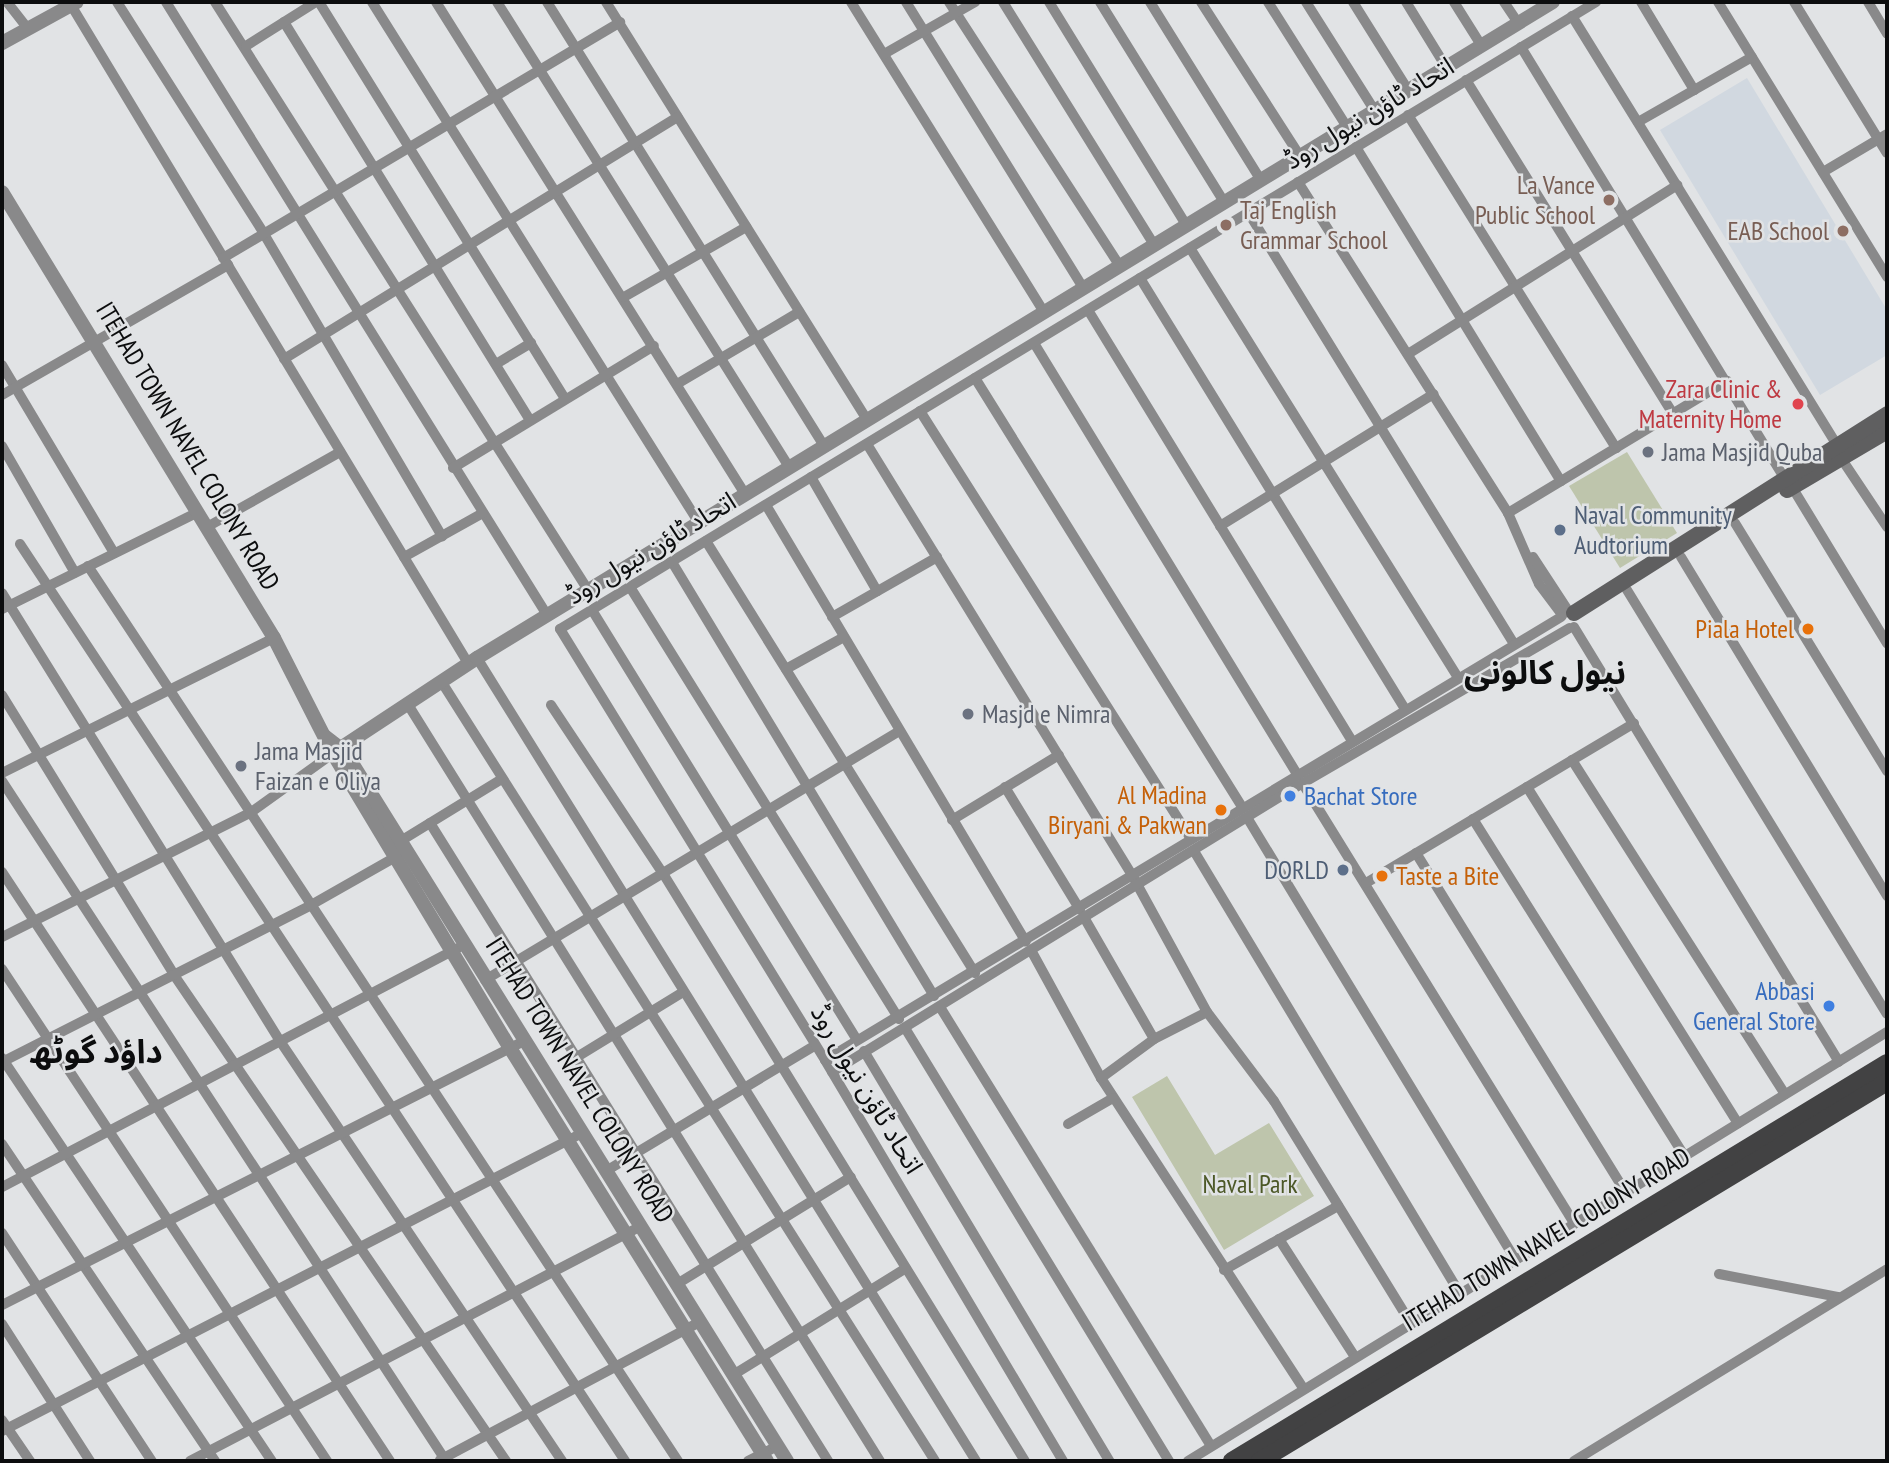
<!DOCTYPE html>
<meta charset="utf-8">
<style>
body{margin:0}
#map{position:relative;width:1889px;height:1463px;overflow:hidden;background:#e1e3e5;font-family:"PT Sans Narrow","Noto Sans Arabic",sans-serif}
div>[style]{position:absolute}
.built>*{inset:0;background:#d1d8e0}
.green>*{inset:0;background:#bec5ac}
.minor>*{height:10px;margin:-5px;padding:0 5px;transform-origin:5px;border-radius:5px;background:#89898a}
.tertiary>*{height:14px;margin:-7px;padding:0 7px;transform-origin:7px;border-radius:7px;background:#89898a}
.secondary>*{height:16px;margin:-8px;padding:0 8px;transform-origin:8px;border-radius:8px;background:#5f5f60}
.primary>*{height:18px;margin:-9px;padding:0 9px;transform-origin:9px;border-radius:9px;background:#424243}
.dots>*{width:19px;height:19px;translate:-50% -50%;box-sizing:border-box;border:4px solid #e1e3e5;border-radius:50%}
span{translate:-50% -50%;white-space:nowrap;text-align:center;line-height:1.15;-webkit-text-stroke:5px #e1e3e5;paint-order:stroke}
.street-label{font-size:26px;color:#0c0d0e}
.education-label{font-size:26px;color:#785e54}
.right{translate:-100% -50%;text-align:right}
.left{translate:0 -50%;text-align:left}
.health-label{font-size:26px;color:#be3a42}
.worship-label{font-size:26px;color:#5b616d}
.service-label{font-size:26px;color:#4e5e75}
.food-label{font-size:26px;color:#c56008}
.shop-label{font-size:26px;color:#366cbe}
.park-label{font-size:26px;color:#4c5827}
.district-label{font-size:33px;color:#0c0d0e;font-weight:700}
.frame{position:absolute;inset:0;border:4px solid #0c0d0e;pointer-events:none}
</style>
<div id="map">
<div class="built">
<div style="clip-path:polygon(1747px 78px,1887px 310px,1887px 355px,1820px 395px,1660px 130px)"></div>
</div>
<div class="green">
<div style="clip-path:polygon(1627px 452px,1677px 533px,1620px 568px,1569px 486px)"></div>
<div style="clip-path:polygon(1167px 1076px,1215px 1155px,1269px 1123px,1314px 1196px,1224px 1250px,1132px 1097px)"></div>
</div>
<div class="minor">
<div style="left:7px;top:2px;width:34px;rotate:52deg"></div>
<div style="left:117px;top:2px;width:275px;rotate:57.6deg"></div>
<div style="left:264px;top:234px;width:351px;rotate:59.5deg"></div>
<div style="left:166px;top:2px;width:722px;rotate:58.14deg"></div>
<div style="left:215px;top:2px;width:696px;rotate:57.61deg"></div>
<div style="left:319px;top:2px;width:467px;rotate:58.2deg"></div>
<div style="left:372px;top:2px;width:615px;rotate:57.89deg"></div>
<div style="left:436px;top:2px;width:581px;rotate:57.87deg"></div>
<div style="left:497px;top:2px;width:549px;rotate:57.87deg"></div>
<div style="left:547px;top:2px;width:523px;rotate:58.04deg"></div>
<div style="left:606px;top:2px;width:493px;rotate:58deg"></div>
<div style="left:851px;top:2px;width:365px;rotate:58.1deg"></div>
<div style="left:906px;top:2px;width:336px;rotate:58.2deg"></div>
<div style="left:949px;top:2px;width:315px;rotate:57.1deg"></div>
<div style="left:1003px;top:2px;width:286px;rotate:58.1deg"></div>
<div style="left:1049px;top:2px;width:262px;rotate:58.4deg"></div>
<div style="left:1100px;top:2px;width:235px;rotate:58.2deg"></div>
<div style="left:1150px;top:2px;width:210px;rotate:58.1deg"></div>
<div style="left:1201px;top:2px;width:183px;rotate:57.3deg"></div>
<div style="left:1268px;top:2px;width:148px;rotate:57.7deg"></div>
<div style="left:1306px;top:2px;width:129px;rotate:57.7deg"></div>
<div style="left:1353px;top:2px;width:104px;rotate:58deg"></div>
<div style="left:1406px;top:2px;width:76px;rotate:58.4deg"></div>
<div style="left:1454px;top:2px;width:51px;rotate:57.9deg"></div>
<div style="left:1504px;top:2px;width:25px;rotate:56deg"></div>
<div style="left:1641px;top:2px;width:103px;rotate:58.9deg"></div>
<div style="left:1718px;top:2px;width:323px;rotate:58.4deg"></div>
<div style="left:1794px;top:2px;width:177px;rotate:58.4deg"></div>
<div style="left:1868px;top:2px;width:37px;rotate:59deg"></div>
<div style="left:71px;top:5px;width:768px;rotate:58.9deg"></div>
<div style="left:1572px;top:16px;width:504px;rotate:58.3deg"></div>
<div style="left:284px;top:22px;width:468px;rotate:58.3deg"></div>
<div style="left:246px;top:46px;width:83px;rotate:-32.2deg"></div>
<div style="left:1521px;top:47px;width:506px;rotate:58.57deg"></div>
<div style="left:884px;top:54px;width:105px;rotate:-29.7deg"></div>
<div style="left:1466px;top:80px;width:393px;rotate:58.2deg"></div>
<div style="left:1408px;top:115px;width:393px;rotate:58deg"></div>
<div style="left:1638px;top:122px;width:131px;rotate:-29.7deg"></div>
<div style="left:1356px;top:147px;width:392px;rotate:58.5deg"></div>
<div style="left:1823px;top:172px;width:74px;rotate:-30.7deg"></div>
<div style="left:1298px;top:182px;width:392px;rotate:57.6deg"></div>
<div style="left:1508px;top:513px;width:77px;rotate:66.4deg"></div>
<div style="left:1539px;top:584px;width:39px;rotate:53deg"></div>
<div style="left:1248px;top:212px;width:507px;rotate:58.38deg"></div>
<div style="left:1190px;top:248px;width:504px;rotate:58.04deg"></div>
<div style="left:223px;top:258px;width:462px;rotate:-30.7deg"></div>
<div style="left:1140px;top:278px;width:506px;rotate:58.41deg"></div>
<div style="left:624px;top:297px;width:141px;rotate:-29.8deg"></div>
<div style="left:1088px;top:310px;width:505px;rotate:58.51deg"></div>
<div style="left:1034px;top:343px;width:505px;rotate:58.61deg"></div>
<div style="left:1408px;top:354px;width:318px;rotate:-32.1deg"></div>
<div style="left:284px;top:359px;width:462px;rotate:-31.6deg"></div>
<div style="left:496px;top:364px;width:41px;rotate:-31deg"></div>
<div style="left:2px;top:365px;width:219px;rotate:59.2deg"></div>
<div style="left:975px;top:378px;width:505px;rotate:58.1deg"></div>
<div style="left:677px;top:384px;width:142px;rotate:-30.5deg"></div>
<div style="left:2px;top:395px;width:261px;rotate:-29.9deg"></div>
<div style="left:920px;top:411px;width:507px;rotate:57.66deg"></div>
<div style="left:867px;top:444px;width:506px;rotate:58.41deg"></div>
<div style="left:1132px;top:875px;width:156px;rotate:61.3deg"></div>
<div style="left:1207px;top:1012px;width:111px;rotate:53deg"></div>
<div style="left:1274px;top:1101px;width:259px;rotate:58.4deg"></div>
<div style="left:2px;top:446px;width:146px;rotate:60.1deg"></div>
<div style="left:1841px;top:458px;width:83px;rotate:56.3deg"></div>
<div style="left:453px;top:468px;width:235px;rotate:-31.3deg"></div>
<div style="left:811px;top:477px;width:132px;rotate:59.9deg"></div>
<div style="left:1792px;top:487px;width:183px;rotate:58.7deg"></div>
<div style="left:766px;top:505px;width:508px;rotate:59.25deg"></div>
<div style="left:1508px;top:513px;width:256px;rotate:-31.1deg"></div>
<div style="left:1735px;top:523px;width:291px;rotate:58.5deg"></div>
<div style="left:1220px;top:526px;width:251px;rotate:-31.7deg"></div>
<div style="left:207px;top:527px;width:153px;rotate:-29.4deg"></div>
<div style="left:706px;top:541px;width:509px;rotate:58.09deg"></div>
<div style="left:20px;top:544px;width:1099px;rotate:56.58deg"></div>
<div style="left:404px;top:557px;width:90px;rotate:-29.1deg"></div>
<div style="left:1533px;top:557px;width:66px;rotate:56.8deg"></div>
<div style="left:1681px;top:557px;width:397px;rotate:58.7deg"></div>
<div style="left:672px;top:562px;width:507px;rotate:58.88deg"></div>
<div style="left:88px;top:566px;width:1072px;rotate:56.61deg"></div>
<div style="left:630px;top:587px;width:509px;rotate:58.09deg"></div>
<div style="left:1627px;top:590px;width:497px;rotate:58.5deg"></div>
<div style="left:2px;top:593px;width:527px;rotate:58.18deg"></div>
<div style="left:280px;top:1041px;width:506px;rotate:56.12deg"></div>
<div style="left:2px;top:609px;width:219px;rotate:-26.3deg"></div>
<div style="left:592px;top:610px;width:505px;rotate:58.36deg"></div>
<div style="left:832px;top:617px;width:121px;rotate:-29.7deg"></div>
<div style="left:1574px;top:627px;width:509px;rotate:58.65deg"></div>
<div style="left:477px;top:658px;width:945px;rotate:58.14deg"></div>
<div style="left:786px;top:669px;width:66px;rotate:-28.9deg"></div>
<div style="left:441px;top:681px;width:923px;rotate:57.65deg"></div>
<div style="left:2px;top:695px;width:329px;rotate:58.4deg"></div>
<div style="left:174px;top:975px;width:589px;rotate:55.66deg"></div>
<div style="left:407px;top:703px;width:893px;rotate:58.04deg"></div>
<div style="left:551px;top:705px;width:204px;rotate:56.4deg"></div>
<div style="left:664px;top:875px;width:688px;rotate:58.37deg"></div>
<div style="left:1572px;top:760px;width:396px;rotate:57.5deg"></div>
<div style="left:2px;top:773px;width:304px;rotate:-26.4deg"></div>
<div style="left:2px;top:781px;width:812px;rotate:56.86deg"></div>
<div style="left:1303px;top:784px;width:516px;rotate:58.31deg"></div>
<div style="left:1005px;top:787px;width:144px;rotate:58.6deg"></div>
<div style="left:1527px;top:787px;width:397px;rotate:57.9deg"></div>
<div style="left:1248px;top:819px;width:515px;rotate:58.75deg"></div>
<div style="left:1473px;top:819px;width:398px;rotate:57.9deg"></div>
<div style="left:952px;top:820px;width:125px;rotate:-31.3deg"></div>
<div style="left:430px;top:823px;width:752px;rotate:58.04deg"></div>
<div style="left:399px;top:842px;width:121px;rotate:-31.5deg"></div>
<div style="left:1194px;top:851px;width:514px;rotate:59deg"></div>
<div style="left:1416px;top:853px;width:398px;rotate:58.3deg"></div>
<div style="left:2px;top:872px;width:705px;rotate:56.63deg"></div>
<div style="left:1366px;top:883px;width:312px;rotate:-30.8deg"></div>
<div style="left:1085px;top:919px;width:138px;rotate:60.1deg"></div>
<div style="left:2px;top:937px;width:277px;rotate:-26.6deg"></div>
<div style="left:250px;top:813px;width:113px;rotate:-35.7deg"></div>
<div style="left:342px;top:747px;width:23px;rotate:-142deg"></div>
<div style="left:1032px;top:952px;width:144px;rotate:61.3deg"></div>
<div style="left:1101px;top:1078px;width:371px;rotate:56.9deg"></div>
<div style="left:2px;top:969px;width:590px;rotate:56.55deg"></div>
<div style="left:485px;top:980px;width:483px;rotate:-31deg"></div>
<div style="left:940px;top:1007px;width:516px;rotate:58.31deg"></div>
<div style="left:905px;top:1028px;width:507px;rotate:58.63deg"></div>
<div style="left:864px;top:1051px;width:478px;rotate:59.1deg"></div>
<div style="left:577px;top:1057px;width:124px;rotate:-31.5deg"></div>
<div style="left:2px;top:1058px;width:485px;rotate:56.2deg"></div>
<div style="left:825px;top:1060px;width:859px;rotate:-31.04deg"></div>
<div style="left:2px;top:1062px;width:347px;rotate:-26.9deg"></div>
<div style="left:311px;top:905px;width:101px;rotate:-29.6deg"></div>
<div style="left:832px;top:1072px;width:533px;rotate:-31.57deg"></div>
<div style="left:1286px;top:793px;width:328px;rotate:-30.2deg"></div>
<div style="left:1101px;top:1078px;width:66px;rotate:-36.3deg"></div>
<div style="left:1154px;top:1039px;width:59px;rotate:-27deg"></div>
<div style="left:1068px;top:1124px;width:52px;rotate:-30deg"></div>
<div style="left:2px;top:1144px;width:382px;rotate:56.1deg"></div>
<div style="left:606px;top:1171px;width:243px;rotate:-31deg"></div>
<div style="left:2px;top:1187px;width:515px;rotate:-27.66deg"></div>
<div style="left:2px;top:1233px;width:273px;rotate:56.7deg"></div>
<div style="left:1279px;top:1239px;width:140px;rotate:57.2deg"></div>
<div style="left:1224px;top:1270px;width:131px;rotate:-29.3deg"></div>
<div style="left:1719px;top:1274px;width:122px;rotate:10.9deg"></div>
<div style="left:677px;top:1284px;width:204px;rotate:-31.6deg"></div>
<div style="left:2px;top:1305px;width:585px;rotate:-26.83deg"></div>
<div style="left:2px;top:1324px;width:163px;rotate:57.3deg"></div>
<div style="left:733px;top:1375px;width:203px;rotate:-31.7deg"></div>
<div style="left:2px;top:1420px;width:50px;rotate:55.7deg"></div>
<div style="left:2px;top:1431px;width:652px;rotate:-27.19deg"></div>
<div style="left:440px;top:1460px;width:294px;rotate:-28deg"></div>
<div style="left:190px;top:1461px;width:509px;rotate:-27.52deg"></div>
<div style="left:748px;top:1461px;width:33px;rotate:-27deg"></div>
<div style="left:1063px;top:1461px;width:466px;rotate:-120.7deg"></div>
<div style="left:825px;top:1060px;width:506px;rotate:-121.59deg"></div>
<div style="left:560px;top:629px;width:1211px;rotate:-31.18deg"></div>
<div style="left:1188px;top:1461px;width:820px;rotate:-31.54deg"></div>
<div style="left:1574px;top:1461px;width:367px;rotate:-31.5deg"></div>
</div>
<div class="tertiary">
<div style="left:2px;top:43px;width:85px;rotate:-28.7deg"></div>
<div style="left:2px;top:192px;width:522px;rotate:58.62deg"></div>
<div style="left:274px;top:638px;width:128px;rotate:63deg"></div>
<div style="left:332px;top:752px;width:345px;rotate:59deg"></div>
<div style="left:510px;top:1048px;width:486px;rotate:58.1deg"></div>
<div style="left:787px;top:1461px;width:841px;rotate:-121.93deg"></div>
<div style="left:342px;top:747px;width:162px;rotate:-33.4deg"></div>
<div style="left:477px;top:658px;width:1260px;rotate:-31.37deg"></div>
</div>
<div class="secondary">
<div style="left:1787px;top:490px;width:116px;rotate:-30.5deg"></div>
<div style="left:1574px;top:613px;width:371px;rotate:-32.4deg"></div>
</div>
<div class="primary">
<div style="left:1232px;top:1461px;width:766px;rotate:-31.28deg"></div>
<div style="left:1260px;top:1461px;width:733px;rotate:-31.15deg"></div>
</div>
<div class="dots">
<div style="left:1609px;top:200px;background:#8d6e63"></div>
<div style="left:1226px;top:225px;background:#8d6e63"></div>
<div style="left:1843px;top:231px;background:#8d6e63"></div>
<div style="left:1798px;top:404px;background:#e0444e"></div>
<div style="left:1648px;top:452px;background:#6b7280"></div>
<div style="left:1560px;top:530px;background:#5c6f8a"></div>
<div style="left:1808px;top:629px;background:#e8710a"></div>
<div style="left:968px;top:714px;background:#6b7280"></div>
<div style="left:241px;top:766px;background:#6b7280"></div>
<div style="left:1290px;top:796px;background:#3f7fe0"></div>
<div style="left:1221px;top:810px;background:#e8710a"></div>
<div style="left:1343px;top:870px;background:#5c6f8a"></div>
<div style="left:1382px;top:876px;background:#e8710a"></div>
<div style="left:1829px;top:1006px;background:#3f7fe0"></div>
</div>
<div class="street-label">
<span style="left:1369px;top:113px;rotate:-31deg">اتحاد ٹاؤن نیول روڈ</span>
<span style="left:188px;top:446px;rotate:59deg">ITEHAD TOWN NAVEL COLONY ROAD</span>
<span style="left:651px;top:548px;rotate:-31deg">اتحاد ٹاؤن نیول روڈ</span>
<span style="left:580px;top:1080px;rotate:58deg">ITEHAD TOWN NAVEL COLONY ROAD</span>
<span style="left:867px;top:1089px;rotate:59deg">اتحاد ٹاؤن نیول روڈ</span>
<span style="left:1546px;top:1239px;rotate:-31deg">ITEHAD TOWN NAVEL COLONY ROAD</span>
</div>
<div class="education-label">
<span class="right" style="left:1595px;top:200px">La Vance<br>Public School</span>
<span class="left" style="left:1240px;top:225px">Taj English<br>Grammar School</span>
<span class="right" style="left:1829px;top:231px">EAB School</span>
</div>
<div class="health-label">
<span class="right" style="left:1782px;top:404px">Zara Clinic &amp;<br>Maternity Home</span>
</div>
<div class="worship-label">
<span class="left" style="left:1662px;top:452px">Jama Masjid Quba</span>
<span class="left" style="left:982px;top:714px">Masjd e Nimra</span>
<span class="left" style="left:255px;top:766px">Jama Masjid<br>Faizan e Oliya</span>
</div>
<div class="service-label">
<span class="left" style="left:1574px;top:530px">Naval Community<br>Audtorium</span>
<span class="right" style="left:1329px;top:870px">DORLD</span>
</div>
<div class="food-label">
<span class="right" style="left:1794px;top:629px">Piala Hotel</span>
<span class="right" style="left:1207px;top:810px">Al Madina<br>Biryani &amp; Pakwan</span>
<span class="left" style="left:1396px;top:876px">Taste a Bite</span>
</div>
<div class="shop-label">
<span class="left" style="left:1304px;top:796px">Bachat Store</span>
<span class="right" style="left:1815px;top:1006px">Abbasi<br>General Store</span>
</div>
<div class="park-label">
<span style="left:1250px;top:1184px">Naval Park</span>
</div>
<div class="district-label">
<span style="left:1545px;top:672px">نیول کالونی</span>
<span style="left:96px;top:1051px">داؤد گوٹھ</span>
</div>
<div class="frame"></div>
</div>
